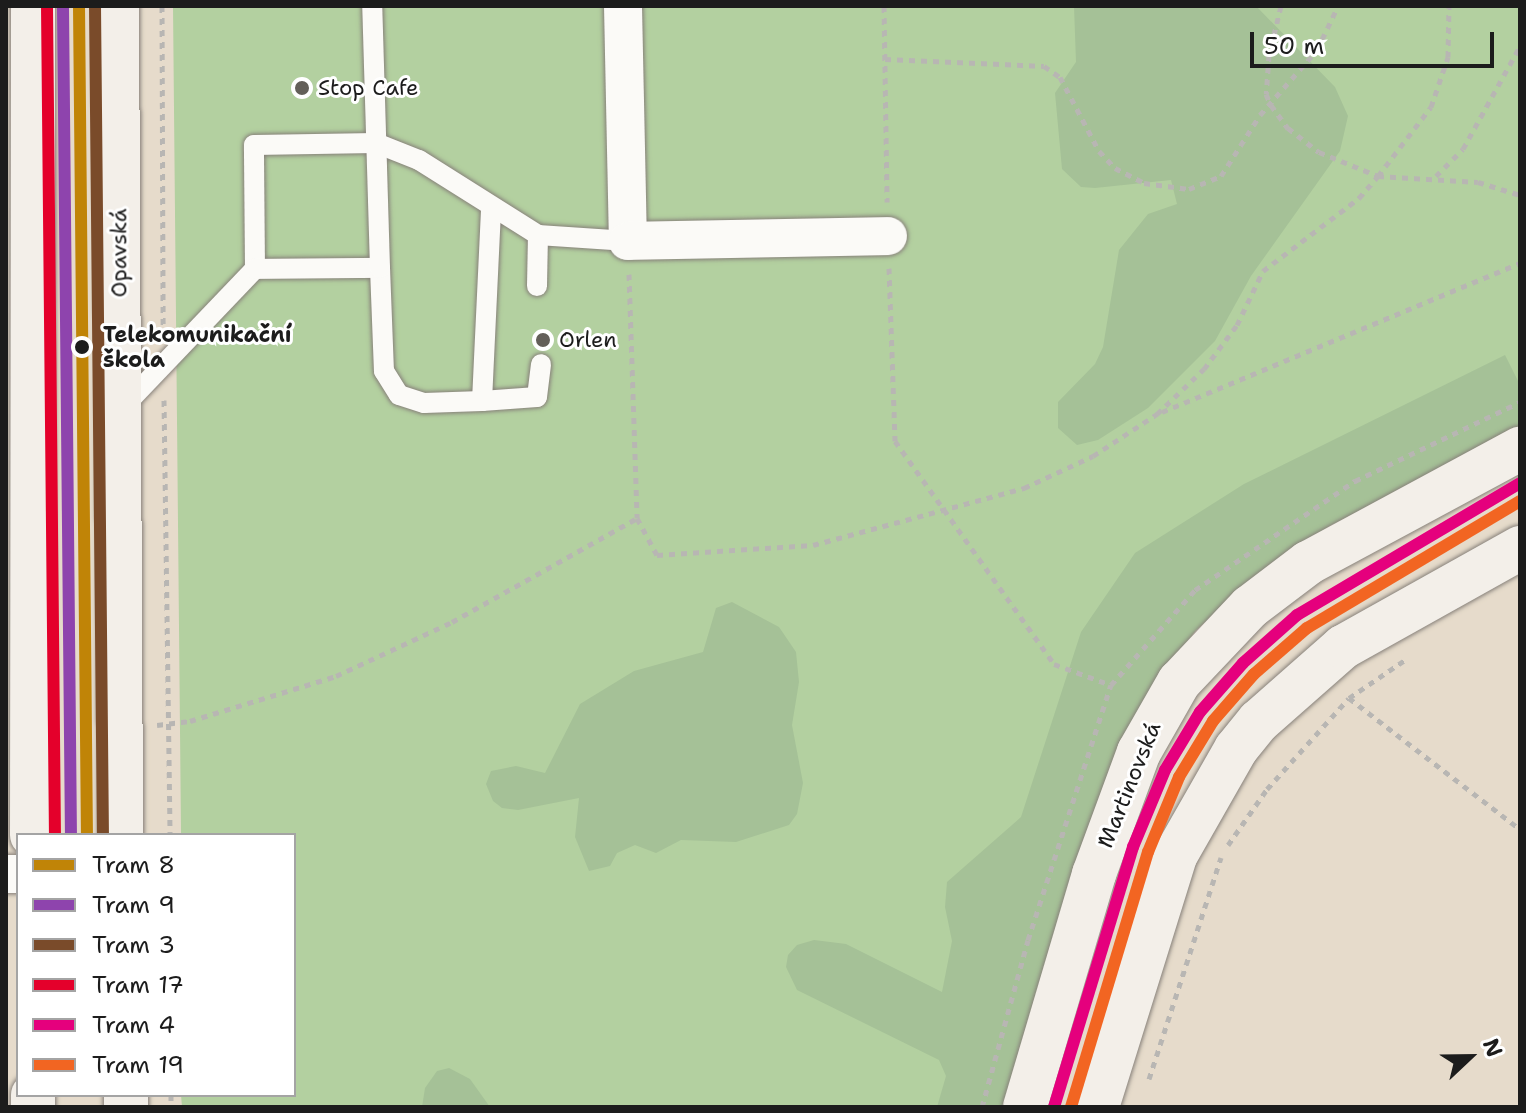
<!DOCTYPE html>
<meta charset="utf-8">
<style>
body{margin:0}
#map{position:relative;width:1526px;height:1113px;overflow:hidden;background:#e6dbcb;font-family:"Shantell Sans",sans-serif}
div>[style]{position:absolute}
.green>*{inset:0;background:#b3d0a0}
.forest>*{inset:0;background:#a5c197}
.path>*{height:5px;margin-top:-2.5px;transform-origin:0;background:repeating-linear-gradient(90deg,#b8b6b3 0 6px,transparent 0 12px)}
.roads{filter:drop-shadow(0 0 2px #87817a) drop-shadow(0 0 2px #87817a)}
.lane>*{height:20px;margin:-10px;padding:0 10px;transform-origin:10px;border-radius:10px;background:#fbfaf7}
.street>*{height:38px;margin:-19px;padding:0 19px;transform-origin:19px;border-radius:19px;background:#fbfaf7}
.secondary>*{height:44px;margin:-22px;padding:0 22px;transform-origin:22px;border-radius:22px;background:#f3efe9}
.tram-1>*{height:12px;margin:-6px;padding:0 6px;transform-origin:6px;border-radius:6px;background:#c08407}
.tram-2>*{height:12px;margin:-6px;padding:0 6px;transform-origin:6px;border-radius:6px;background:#8e44ad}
.tram-3>*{height:12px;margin:-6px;padding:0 6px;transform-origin:6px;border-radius:6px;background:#7a4b2a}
.tram-4>*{height:12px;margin:-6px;padding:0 6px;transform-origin:6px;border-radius:6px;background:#e4002b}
.tram-5>*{height:12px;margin:-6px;padding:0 6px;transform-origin:6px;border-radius:6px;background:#e5007d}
.tram-6>*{height:12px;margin:-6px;padding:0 6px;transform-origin:6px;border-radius:6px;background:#f26522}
.dots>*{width:22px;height:22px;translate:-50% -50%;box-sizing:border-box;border:4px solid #fff;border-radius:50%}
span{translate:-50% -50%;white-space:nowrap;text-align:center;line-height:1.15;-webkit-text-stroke:6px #fff;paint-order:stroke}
.poi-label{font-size:22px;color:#1c1c1c}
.left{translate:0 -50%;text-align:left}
.street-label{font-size:22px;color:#1c1c1c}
.stop-label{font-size:22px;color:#1c1c1c;font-weight:700}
.frame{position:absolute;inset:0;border:8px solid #1c1c1c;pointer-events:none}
.legend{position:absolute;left:16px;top:833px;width:280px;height:264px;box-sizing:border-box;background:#fff;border:2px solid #a4a4a4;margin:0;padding:10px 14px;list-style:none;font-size:24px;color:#1c1c1c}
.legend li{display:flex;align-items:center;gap:16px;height:40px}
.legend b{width:40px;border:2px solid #a4a4a4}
.north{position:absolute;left:1430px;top:1017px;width:80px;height:80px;-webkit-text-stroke:6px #fff;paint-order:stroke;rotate:68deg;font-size:22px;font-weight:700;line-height:32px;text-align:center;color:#1c1c1c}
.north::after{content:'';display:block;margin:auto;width:28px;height:36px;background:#1c1c1c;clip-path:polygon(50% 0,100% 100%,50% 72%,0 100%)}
.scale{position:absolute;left:1250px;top:32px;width:244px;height:36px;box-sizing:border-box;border:4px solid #1c1c1c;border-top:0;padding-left:10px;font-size:24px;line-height:28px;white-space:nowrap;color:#1c1c1c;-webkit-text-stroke:6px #fff;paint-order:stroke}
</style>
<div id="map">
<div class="green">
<div style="clip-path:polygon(173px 6px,1520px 6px,1520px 431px,1331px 525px,1272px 563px,1196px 630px,1156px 681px,1007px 1107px,182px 1107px,181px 1095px,294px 1095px,294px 835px,181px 835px)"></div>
</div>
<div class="forest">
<div style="clip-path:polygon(1074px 6px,1256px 6px,1335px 87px,1348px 116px,1340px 151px,1251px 276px,1215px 341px,1148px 408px,1098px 440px,1077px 445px,1058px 428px,1058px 402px,1095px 364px,1103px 347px,1119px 250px,1148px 214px,1177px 204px,1171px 180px,1095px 188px,1081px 187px,1062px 169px,1055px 93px,1076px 62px)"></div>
<div style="clip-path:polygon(1505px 355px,1520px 385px,1520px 431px,1331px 525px,1272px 563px,1196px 630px,1156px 681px,1007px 1107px,937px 1107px,946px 1076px,939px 1060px,797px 990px,786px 967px,788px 955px,797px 945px,814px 940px,846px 944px,942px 992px,952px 941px,945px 907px,947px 882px,1021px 817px,1081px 632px,1135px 553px,1244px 484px)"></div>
<div style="clip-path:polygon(732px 602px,779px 627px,796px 652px,799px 682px,792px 725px,803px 783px,797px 814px,789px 825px,736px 842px,681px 840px,656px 853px,635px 845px,617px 853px,610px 866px,589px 871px,575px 837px,579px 798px,518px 810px,502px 808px,493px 801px,486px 784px,491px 771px,516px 766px,545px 773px,580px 704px,634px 671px,703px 652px,716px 608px)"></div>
<div style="clip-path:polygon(449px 1068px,470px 1079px,490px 1107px,422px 1107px,425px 1088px,437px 1071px)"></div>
</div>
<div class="path">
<div style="left:162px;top:6px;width:320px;rotate:89.8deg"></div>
<div style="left:884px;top:6px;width:196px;rotate:89.1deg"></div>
<div style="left:1281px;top:6px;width:50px;rotate:103.8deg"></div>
<div style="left:1269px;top:55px;width:39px;rotate:94deg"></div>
<div style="left:1266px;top:94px;width:12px;rotate:66deg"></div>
<div style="left:1271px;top:105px;width:29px;rotate:54deg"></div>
<div style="left:1288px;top:128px;width:39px;rotate:38deg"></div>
<div style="left:1319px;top:152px;width:64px;rotate:22.1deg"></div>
<div style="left:1378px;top:176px;width:87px;rotate:-52.5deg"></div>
<div style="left:1431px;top:107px;width:53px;rotate:-71.2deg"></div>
<div style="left:1448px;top:57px;width:51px;rotate:-88.9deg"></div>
<div style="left:885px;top:59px;width:159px;rotate:2.5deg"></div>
<div style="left:1044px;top:66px;width:19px;rotate:35deg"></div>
<div style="left:1060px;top:77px;width:84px;rotate:62.2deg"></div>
<div style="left:1099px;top:151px;width:23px;rotate:47deg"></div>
<div style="left:1115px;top:168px;width:33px;rotate:27deg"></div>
<div style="left:1144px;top:183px;width:45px;rotate:7.6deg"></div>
<div style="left:1189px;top:189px;width:35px;rotate:-22deg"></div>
<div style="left:1221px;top:176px;width:72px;rotate:-57.4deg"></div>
<div style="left:1260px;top:115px;width:86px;rotate:-48.8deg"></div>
<div style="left:1317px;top:50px;width:49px;rotate:-64.5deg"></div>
<div style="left:1436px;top:176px;width:38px;rotate:-45deg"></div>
<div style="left:1463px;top:149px;width:118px;rotate:-61deg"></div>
<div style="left:889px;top:268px;width:173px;rotate:88deg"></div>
<div style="left:895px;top:441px;width:274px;rotate:54.5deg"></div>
<div style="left:1054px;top:664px;width:61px;rotate:20.2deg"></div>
<div style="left:1111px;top:685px;width:127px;rotate:-48.5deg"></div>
<div style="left:1195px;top:590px;width:194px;rotate:-34.3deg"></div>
<div style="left:1355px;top:481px;width:183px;rotate:-25.6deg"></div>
<div style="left:629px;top:274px;width:244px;rotate:88.1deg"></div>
<div style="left:164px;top:400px;width:435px;rotate:89.2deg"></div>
<div style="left:1162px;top:412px;width:388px;rotate:-22.6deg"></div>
<div style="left:1349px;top:698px;width:215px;rotate:37.5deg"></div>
<div style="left:157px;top:725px;width:33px;rotate:-7deg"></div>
<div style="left:190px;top:721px;width:153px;rotate:-17.1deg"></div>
<div style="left:336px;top:676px;width:128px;rotate:-25deg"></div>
<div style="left:452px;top:622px;width:212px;rotate:-29.3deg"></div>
<div style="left:637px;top:518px;width:42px;rotate:61.6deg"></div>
<div style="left:657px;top:555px;width:156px;rotate:-3.7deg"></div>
<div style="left:813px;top:545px;width:219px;rotate:-15.1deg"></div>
<div style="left:1024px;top:488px;width:76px;rotate:-24.9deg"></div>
<div style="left:1093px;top:456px;width:77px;rotate:-33.3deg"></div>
<div style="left:1157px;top:414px;width:65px;rotate:-43.8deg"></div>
<div style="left:1204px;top:369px;width:55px;rotate:-53.1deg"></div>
<div style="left:1237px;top:325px;width:60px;rotate:-64.3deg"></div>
<div style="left:1263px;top:271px;width:121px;rotate:-37.2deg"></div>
<div style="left:1359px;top:198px;width:29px;rotate:-49deg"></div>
<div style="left:1378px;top:176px;width:100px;rotate:3.4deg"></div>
<div style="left:1478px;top:182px;width:44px;rotate:17.2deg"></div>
<div style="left:1228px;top:845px;width:68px;rotate:-55.1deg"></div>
<div style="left:1267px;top:789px;width:122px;rotate:-48deg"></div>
<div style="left:1349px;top:698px;width:68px;rotate:-34.2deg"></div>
<div style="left:1149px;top:1079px;width:233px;rotate:-72deg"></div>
<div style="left:171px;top:1095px;width:12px;rotate:90deg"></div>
<div style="left:982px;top:1107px;width:173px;rotate:-74.6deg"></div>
<div style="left:1028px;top:940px;width:268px;rotate:-72deg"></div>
</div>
<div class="roads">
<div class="lane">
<div style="left:380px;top:268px;width:103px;rotate:87.8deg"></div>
<div style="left:384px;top:371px;width:28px;rotate:58deg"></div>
<div style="left:399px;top:395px;width:26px;rotate:18deg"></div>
<div style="left:424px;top:403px;width:58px;rotate:-2deg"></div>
<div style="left:482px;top:401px;width:194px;rotate:-87.3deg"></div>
<div style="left:255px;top:269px;width:124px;rotate:-90.5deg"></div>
<div style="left:254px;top:145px;width:122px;rotate:-0.9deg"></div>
<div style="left:376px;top:143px;width:46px;rotate:21.6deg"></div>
<div style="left:419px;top:160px;width:141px;rotate:32.2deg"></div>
<div style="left:538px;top:235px;width:90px;rotate:3.8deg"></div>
<div style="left:537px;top:286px;width:51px;rotate:-88.9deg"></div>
<div style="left:482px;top:401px;width:55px;rotate:-4.2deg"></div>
<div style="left:537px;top:397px;width:33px;rotate:-83deg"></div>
<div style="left:123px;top:407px;width:191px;rotate:-46.3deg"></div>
<div style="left:255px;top:269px;width:125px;rotate:-0.5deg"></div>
<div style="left:380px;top:268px;width:262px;rotate:-91.7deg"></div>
</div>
<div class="street">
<div style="left:623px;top:6px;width:235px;rotate:88.8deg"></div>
<div style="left:628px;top:241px;width:260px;rotate:-1.1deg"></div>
<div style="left:6px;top:874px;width:12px"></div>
</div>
<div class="secondary">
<div style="left:117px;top:6px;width:829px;rotate:89.72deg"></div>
<div style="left:32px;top:835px;width:829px;rotate:-89.93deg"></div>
<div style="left:33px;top:1095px;width:12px;rotate:90deg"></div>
<div style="left:126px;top:1095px;width:12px;rotate:90deg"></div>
<div style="left:1025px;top:1107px;width:243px;rotate:-73.5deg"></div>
<div style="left:1094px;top:874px;width:130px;rotate:-69.8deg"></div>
<div style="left:1139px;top:752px;width:81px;rotate:-60.3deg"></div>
<div style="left:1179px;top:682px;width:103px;rotate:-46.6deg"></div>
<div style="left:1250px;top:607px;width:73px;rotate:-37.2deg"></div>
<div style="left:1308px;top:563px;width:241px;rotate:-28.3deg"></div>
<div style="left:1097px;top:1107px;width:263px;rotate:-72.7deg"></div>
<div style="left:1175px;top:856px;width:123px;rotate:-60.3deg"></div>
<div style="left:1236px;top:749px;width:36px;rotate:-51deg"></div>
<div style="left:1259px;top:721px;width:112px;rotate:-41.4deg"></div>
<div style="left:1343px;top:647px;width:203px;rotate:-29.2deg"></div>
</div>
</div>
<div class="tram-1">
<div style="left:79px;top:6px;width:829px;rotate:89.45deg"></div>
</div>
<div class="tram-2">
<div style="left:63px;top:6px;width:829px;rotate:89.45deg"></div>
</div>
<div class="tram-3">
<div style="left:95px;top:6px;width:829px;rotate:89.45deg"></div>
</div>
<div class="tram-4">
<div style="left:47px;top:6px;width:829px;rotate:89.45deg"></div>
</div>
<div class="tram-5">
<div style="left:1054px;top:1107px;width:272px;rotate:-73.1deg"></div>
<div style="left:1133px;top:847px;width:83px;rotate:-67.4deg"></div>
<div style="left:1165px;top:770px;width:68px;rotate:-58.9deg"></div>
<div style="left:1200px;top:712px;width:65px;rotate:-48.7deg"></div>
<div style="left:1243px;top:663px;width:72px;rotate:-41.6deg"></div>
<div style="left:1297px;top:615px;width:259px;rotate:-30.6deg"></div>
</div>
<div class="tram-6">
<div style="left:1071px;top:1107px;width:266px;rotate:-73.2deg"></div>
<div style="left:1148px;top:852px;width:81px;rotate:-67.5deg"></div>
<div style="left:1179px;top:777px;width:66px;rotate:-58.7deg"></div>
<div style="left:1213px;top:721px;width:62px;rotate:-48.9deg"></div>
<div style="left:1254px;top:674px;width:70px;rotate:-41deg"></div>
<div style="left:1307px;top:628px;width:248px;rotate:-30.8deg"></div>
</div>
<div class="dots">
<div style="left:302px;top:88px;background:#635f59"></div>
<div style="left:543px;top:340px;background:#635f59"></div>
<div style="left:82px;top:347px;background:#1c1c1c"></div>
</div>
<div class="poi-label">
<span class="left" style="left:318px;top:88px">Stop Cafe</span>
<span class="left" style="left:559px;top:340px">Orlen</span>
</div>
<div class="street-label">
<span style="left:119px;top:253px;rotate:-90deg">Opavská</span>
<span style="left:1129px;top:785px;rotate:-68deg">Martinovská</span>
</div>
<div class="stop-label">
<span class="left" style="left:103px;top:347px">Telekomunikační<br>škola</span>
</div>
<div class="frame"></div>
<ul class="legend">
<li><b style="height:10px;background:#c08407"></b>Tram 8</li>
<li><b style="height:10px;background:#8e44ad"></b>Tram 9</li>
<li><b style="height:10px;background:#7a4b2a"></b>Tram 3</li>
<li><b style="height:10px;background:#e4002b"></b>Tram 17</li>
<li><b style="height:10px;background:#e5007d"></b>Tram 4</li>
<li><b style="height:10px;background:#f26522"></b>Tram 19</li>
</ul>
<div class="north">N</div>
<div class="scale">50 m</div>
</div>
